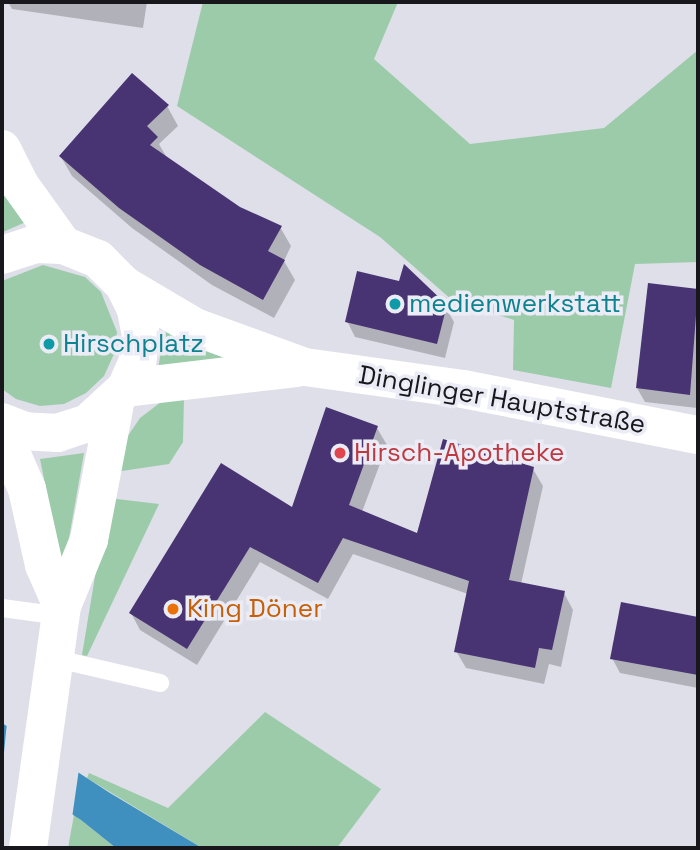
<!DOCTYPE html>
<meta charset="utf-8">
<style>
body{margin:0}
#map{position:relative;width:700px;height:850px;overflow:hidden;background:#dedfe8;font-family:"Space Grotesk",sans-serif}
div>[style]{position:absolute}
.green>*{inset:0;background:#9ccbaa}
.water>*{inset:0;background:#3f90be}
.pier>*{inset:0;background:#dedfe8}
.shadow>*{inset:0;background:#0003}
.building>*{inset:0;background:#493473}
.lane>*{height:18px;margin:-9px;padding:0 9px;transform-origin:9px;border-radius:9px;background:#fff}
.secondary>*{height:38px;margin:-19px;padding:0 19px;transform-origin:19px;border-radius:19px;background:#fff}
.primary>*{height:38px;margin:-19px;padding:0 19px;transform-origin:19px;border-radius:19px;background:#fff}
.dots>*{width:19px;height:19px;translate:-50% -50%;box-sizing:border-box;border:4px solid #ebecf6;border-radius:50%}
span{translate:-50% -50%;white-space:nowrap;text-align:center;line-height:1.15;-webkit-text-stroke:7px #ebecf6;paint-order:stroke}
.culture-label{font-size:26px;color:#0d838f}
.left{translate:0 -50%;text-align:left}
.street-label{font-size:26px;color:#18181c}
.health-label{font-size:26px;color:#be3a42}
.food-label{font-size:26px;color:#c56008}
.frame{position:absolute;inset:0;border:4px solid #18181c;pointer-events:none}
</style>
<div id="map">
<div class="green">
<div style="clip-path:polygon(203px 2px,398px 2px,374px 59px,470px 144px,604px 128px,698px 50px,698px 262px,635px 264px,611px 388px,513px 370px,514px 320px,452px 300px,380px 237px,177px 106px)"></div>
<div style="clip-path:polygon(2px 180px,28px 221px,3px 232px,2px 227px)"></div>
<div style="clip-path:polygon(43px 265px,85px 277px,101px 292px,117px 332px,114px 354px,104px 376px,86px 393px,64px 404px,40px 406px,16px 399px,2px 389px,2px 281px)"></div>
<div style="clip-path:polygon(164px 331px,233px 360px,158px 370px)"></div>
<div style="clip-path:polygon(184px 397px,183px 442px,169px 464px,115px 472px,123px 443px,140px 418px,161px 402px)"></div>
<div style="clip-path:polygon(84px 453px,63px 572px,40px 459px)"></div>
<div style="clip-path:polygon(108px 498px,159px 504px,87px 656px,82px 655px)"></div>
<div style="clip-path:polygon(265px 712px,381px 789px,337px 848px,202px 848px,87px 778px,89px 773px,168px 808px)"></div>
<div style="clip-path:polygon(74px 815px,81px 820px,116px 848px,68px 848px)"></div>
</div>
<div class="water">
<div style="clip-path:polygon(2px 723px,110px 793px,202px 848px,116px 848px,81px 820px,2px 769px)"></div>
</div>
<div class="pier">
<div style="clip-path:polygon(7px 722px,79px 769px,72px 818px,2px 773px)"></div>
</div>
<div class="shadow">
<div style="clip-path:polygon(8px 2px,147px 2px,143px 28px,12px 9px)"></div>
<div style="clip-path:polygon(167px 106px,178px 126px,159px 144px,167px 158px,239px 208px,280px 227px,291px 246px,284px 261px,295px 280px,274px 318px,212px 285px,132px 228px,72px 176px,61px 157px)"></div>
<div style="clip-path:polygon(650px 285px,698px 291px,697px 408px,645px 402px,637px 388px)"></div>
<div style="clip-path:polygon(445px 306px,454px 322px,445px 358px,355px 337px,347px 321px)"></div>
<div style="clip-path:polygon(377px 428px,387px 445px,362px 512px,419px 535px,533px 469px,543px 486px,521px 584px,564px 593px,573px 610px,561px 667px,549px 664px,544px 684px,466px 668px,456px 651px,468px 594px,353px 554px,328px 599px,260px 562px,197px 665px,140px 630px,131px 613px,293px 509px)"></div>
<div style="clip-path:polygon(622px 604px,698px 619px,698px 688px,620px 673px,612px 658px)"></div>
</div>
<div class="building">
<div style="clip-path:polygon(132px 73px,169px 105px,147px 126px,158px 137px,150px 145px,240px 207px,282px 226px,268px 251px,285px 260px,263px 300px,200px 265px,119px 208px,59px 156px)"></div>
<div style="clip-path:polygon(404px 264px,447px 305px,437px 344px,345px 322px,357px 271px,399px 281px)"></div>
<div style="clip-path:polygon(648px 283px,698px 289px,690px 395px,636px 388px)"></div>
<div style="clip-path:polygon(326px 407px,378px 426px,349px 505px,417px 533px,443px 439px,534px 467px,509px 580px,565px 591px,552px 650px,539px 648px,535px 668px,454px 652px,469px 581px,343px 538px,318px 583px,250px 547px,187px 649px,129px 613px,221px 463px,292px 507px)"></div>
<div style="clip-path:polygon(621px 602px,698px 617px,698px 675px,610px 659px)"></div>
</div>
<div class="lane">
<div style="left:2px;top:608px;width:60px;rotate:7.7deg"></div>
<div style="left:57px;top:659px;width:106px;rotate:13.1deg"></div>
</div>
<div class="secondary">
<div style="left:124px;top:285px;width:82px;rotate:30.6deg"></div>
<div style="left:195px;top:327px;width:117px;rotate:20deg"></div>
<div style="left:305px;top:367px;width:160px;rotate:7.9deg"></div>
<div style="left:463px;top:389px;width:239px;rotate:11.1deg"></div>
<div style="left:126px;top:388px;width:171px;rotate:-6.7deg"></div>
</div>
<div class="primary">
<div style="left:2px;top:149px;width:40px;rotate:63.4deg"></div>
<div style="left:20px;top:185px;width:74px;rotate:54.4deg"></div>
<div style="left:2px;top:255px;width:35px;rotate:-18deg"></div>
<div style="left:35px;top:244px;width:28px;rotate:2deg"></div>
<div style="left:63px;top:245px;width:38px;rotate:22deg"></div>
<div style="left:98px;top:259px;width:37px;rotate:45deg"></div>
<div style="left:124px;top:285px;width:28px;rotate:64deg"></div>
<div style="left:136px;top:310px;width:26px;rotate:79deg"></div>
<div style="left:141px;top:336px;width:27px;rotate:98deg"></div>
<div style="left:137px;top:363px;width:27px;rotate:114deg"></div>
<div style="left:126px;top:388px;width:52px;rotate:137.4deg"></div>
<div style="left:88px;top:423px;width:32px;rotate:162deg"></div>
<div style="left:58px;top:433px;width:33px;rotate:-177deg"></div>
<div style="left:25px;top:431px;width:25px;rotate:-159deg"></div>
<div style="left:2px;top:432px;width:62px;rotate:66.3deg"></div>
<div style="left:27px;top:489px;width:78px;rotate:77.4deg"></div>
<div style="left:44px;top:565px;width:45px;rotate:66.3deg"></div>
<div style="left:28px;top:848px;width:244px;rotate:-82deg"></div>
<div style="left:62px;top:606px;width:71px;rotate:-67.8deg"></div>
<div style="left:89px;top:540px;width:138px;rotate:-79.2deg"></div>
</div>
<div class="dots">
<div style="left:395px;top:304px;background:#0f9aa8"></div>
<div style="left:49px;top:344px;background:#0f9aa8"></div>
<div style="left:340px;top:453px;background:#e0444e"></div>
<div style="left:173px;top:609px;background:#e8710a"></div>
</div>
<div class="culture-label">
<span class="left" style="left:409px;top:304px">medienwerkstatt</span>
<span class="left" style="left:63px;top:344px">Hirschplatz</span>
</div>
<div class="street-label">
<span style="left:502px;top:400px;rotate:10deg">Dinglinger Hauptstraße</span>
</div>
<div class="health-label">
<span class="left" style="left:354px;top:453px">Hirsch-Apotheke</span>
</div>
<div class="food-label">
<span class="left" style="left:187px;top:609px">King Döner</span>
</div>
<div class="frame"></div>
</div>
